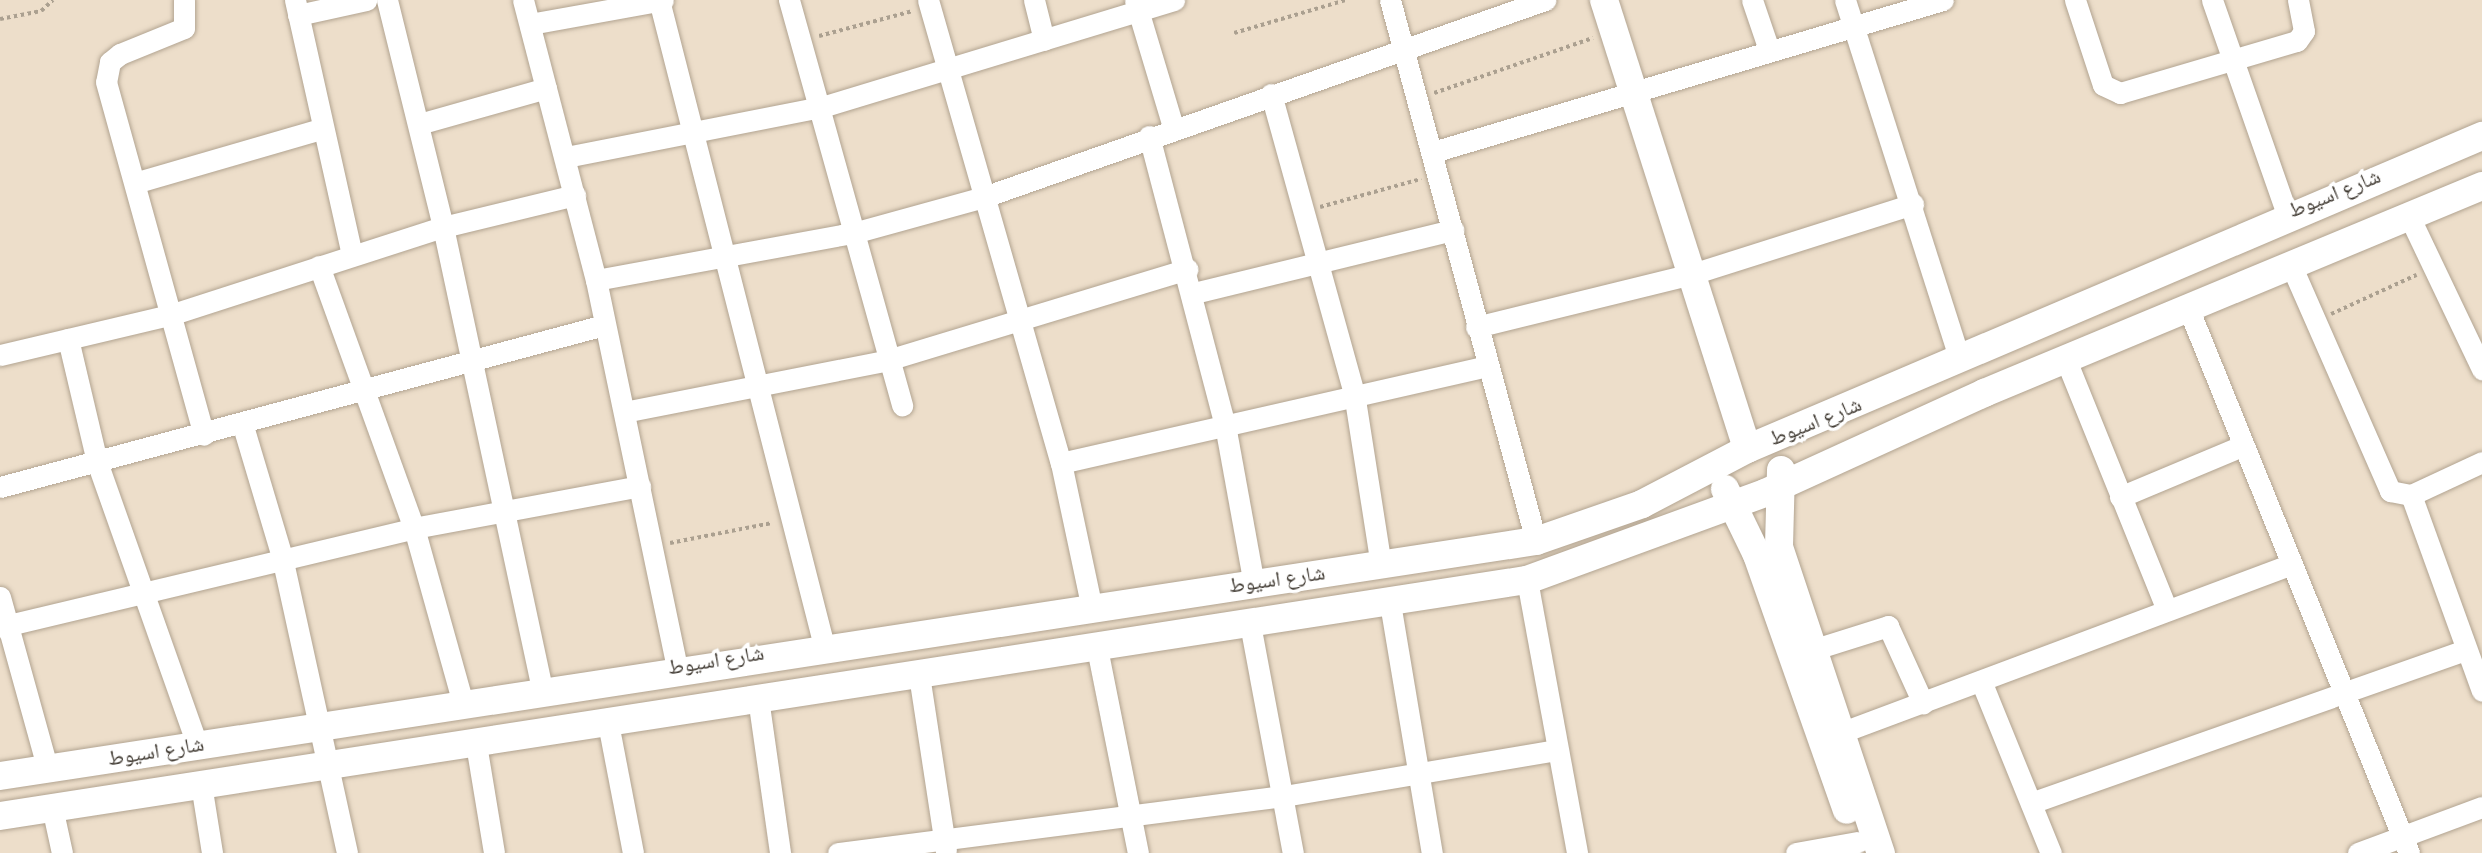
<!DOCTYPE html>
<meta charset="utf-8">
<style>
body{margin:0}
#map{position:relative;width:2482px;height:853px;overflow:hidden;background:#eddeca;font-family:Overpass,"Noto Naskh Arabic",sans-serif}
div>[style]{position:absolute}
.path>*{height:3.5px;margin-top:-1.75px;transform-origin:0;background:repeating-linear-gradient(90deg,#aba090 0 3.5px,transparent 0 7px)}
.roads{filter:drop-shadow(0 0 2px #b2a491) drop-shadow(0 0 2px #b2a491)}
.minor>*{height:21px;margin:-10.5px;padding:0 10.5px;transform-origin:10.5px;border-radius:10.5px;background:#fff}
.tertiary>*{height:28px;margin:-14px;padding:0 14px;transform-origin:14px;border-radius:14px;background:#fff}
span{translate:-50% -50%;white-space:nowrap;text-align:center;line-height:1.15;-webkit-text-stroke:7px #fff;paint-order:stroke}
.street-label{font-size:21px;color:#403a32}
</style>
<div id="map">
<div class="path">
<div style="left:0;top:19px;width:42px;rotate:-11deg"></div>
<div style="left:41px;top:11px;width:16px;rotate:-43deg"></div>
<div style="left:1234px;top:33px;width:117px;rotate:-16.4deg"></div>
<div style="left:819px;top:36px;width:97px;rotate:-14.9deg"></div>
<div style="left:1434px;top:93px;width:168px;rotate:-19.1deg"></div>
<div style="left:1320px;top:207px;width:105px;rotate:-15.5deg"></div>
<div style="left:2331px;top:314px;width:94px;rotate:-24.6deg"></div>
<div style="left:670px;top:543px;width:104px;rotate:-11.1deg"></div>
</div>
<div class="roads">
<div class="minor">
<div style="left:184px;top:0;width:28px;rotate:90deg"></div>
<div style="left:184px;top:28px;width:69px;rotate:157.9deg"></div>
<div style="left:120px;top:54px;width:13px;rotate:141deg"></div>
<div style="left:110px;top:62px;width:20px;rotate:101deg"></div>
<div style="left:106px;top:82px;width:366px;rotate:74.5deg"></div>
<div style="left:295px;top:0;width:261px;rotate:77.4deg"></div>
<div style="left:387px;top:0;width:234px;rotate:76.1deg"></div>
<div style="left:443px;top:227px;width:473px;rotate:77.9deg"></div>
<div style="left:523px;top:0;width:289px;rotate:75.4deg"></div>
<div style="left:596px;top:280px;width:397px;rotate:78.2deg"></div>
<div style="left:659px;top:0;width:667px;rotate:75.67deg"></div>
<div style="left:789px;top:0;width:421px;rotate:74.4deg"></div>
<div style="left:928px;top:0;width:482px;rotate:74deg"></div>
<div style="left:1061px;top:463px;width:149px;rotate:78deg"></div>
<div style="left:1034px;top:0;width:41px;rotate:76deg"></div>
<div style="left:1135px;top:0;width:133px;rotate:73.3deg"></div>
<div style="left:1390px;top:0;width:560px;rotate:74.9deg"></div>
<div style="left:1752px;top:0;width:53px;rotate:71.2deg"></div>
<div style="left:1845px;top:0;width:378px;rotate:72.3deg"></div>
<div style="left:2075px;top:0;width:89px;rotate:71.8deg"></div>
<div style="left:2103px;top:85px;width:19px;rotate:25deg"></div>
<div style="left:2120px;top:93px;width:184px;rotate:-16.4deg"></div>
<div style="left:2297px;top:41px;width:12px;rotate:-55deg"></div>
<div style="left:2304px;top:31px;width:32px;rotate:-101deg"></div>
<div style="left:2212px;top:0;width:227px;rotate:70.7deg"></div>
<div style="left:298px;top:15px;width:70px;rotate:-12.4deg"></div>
<div style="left:530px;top:24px;width:135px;rotate:-10.2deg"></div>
<div style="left:1271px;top:94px;width:310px;rotate:74.5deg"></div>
<div style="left:1354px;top:393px;width:175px;rotate:81.1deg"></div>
<div style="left:419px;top:124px;width:132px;rotate:-15.8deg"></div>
<div style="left:1149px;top:136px;width:299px;rotate:75.3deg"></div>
<div style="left:1225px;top:425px;width:162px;rotate:79.7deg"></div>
<div style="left:1433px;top:152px;width:532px;rotate:-16.6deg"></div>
<div style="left:566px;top:157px;width:261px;rotate:-11.1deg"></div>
<div style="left:822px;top:107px;width:368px;rotate:-16.9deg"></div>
<div style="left:138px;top:182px;width:190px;rotate:-16.2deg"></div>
<div style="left:2409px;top:216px;width:170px;rotate:64.5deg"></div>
<div style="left:2291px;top:265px;width:247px;rotate:66.3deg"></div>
<div style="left:2390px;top:491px;width:21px;rotate:11deg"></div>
<div style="left:2411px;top:495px;width:78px;rotate:-24.9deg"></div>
<div style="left:319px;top:266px;width:279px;rotate:70.1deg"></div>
<div style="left:414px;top:528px;width:183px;rotate:74.4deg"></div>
<div style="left:596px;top:280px;width:261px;rotate:-10.4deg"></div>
<div style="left:853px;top:233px;width:136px;rotate:-15.4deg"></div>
<div style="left:984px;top:197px;width:595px;rotate:-19.35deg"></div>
<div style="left:1194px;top:293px;width:267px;rotate:-13.7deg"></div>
<div style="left:2189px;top:310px;width:586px;rotate:67.94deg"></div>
<div style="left:1476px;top:327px;width:222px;rotate:-13.8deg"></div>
<div style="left:1692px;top:274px;width:232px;rotate:-17.6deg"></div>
<div style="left:68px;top:339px;width:126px;rotate:76.7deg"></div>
<div style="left:97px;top:462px;width:302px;rotate:70.5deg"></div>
<div style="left:0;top:355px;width:178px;rotate:-13.3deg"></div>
<div style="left:173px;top:314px;width:284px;rotate:-17.9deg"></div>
<div style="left:443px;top:227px;width:136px;rotate:-13.6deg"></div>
<div style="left:2066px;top:360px;width:270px;rotate:68deg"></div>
<div style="left:624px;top:412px;width:269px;rotate:-11.1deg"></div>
<div style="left:888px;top:360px;width:313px;rotate:-16.9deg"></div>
<div style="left:243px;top:426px;width:137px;rotate:73.4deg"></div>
<div style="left:282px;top:557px;width:303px;rotate:77.6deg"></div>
<div style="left:1061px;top:463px;width:437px;rotate:-12.8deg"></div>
<div style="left:0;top:487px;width:625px;rotate:-15.01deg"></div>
<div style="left:2411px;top:495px;width:208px;rotate:70.1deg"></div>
<div style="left:2120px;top:497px;width:132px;rotate:-22.7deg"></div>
<div style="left:1527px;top:580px;width:278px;rotate:79.6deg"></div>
<div style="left:0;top:597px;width:180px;rotate:74.5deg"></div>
<div style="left:1390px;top:603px;width:254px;rotate:80.5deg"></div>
<div style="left:1250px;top:624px;width:233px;rotate:79.4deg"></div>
<div style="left:0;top:627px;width:426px;rotate:-13.4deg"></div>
<div style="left:414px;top:528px;width:230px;rotate:-10.5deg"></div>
<div style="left:1097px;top:648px;width:209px;rotate:78.7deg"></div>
<div style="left:1812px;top:650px;width:80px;rotate:-17.5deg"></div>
<div style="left:1888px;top:626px;width:85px;rotate:65.6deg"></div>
<div style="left:919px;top:675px;width:178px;rotate:81.3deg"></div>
<div style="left:1981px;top:681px;width:186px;rotate:67.9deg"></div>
<div style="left:758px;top:698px;width:157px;rotate:81.9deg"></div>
<div style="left:608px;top:723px;width:132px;rotate:79.1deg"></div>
<div style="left:1840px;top:733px;width:482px;rotate:-20.5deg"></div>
<div style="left:476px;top:744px;width:110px;rotate:80.6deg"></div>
<div style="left:201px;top:784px;width:70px;rotate:80.9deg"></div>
<div style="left:2031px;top:803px;width:460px;rotate:-19.4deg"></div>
<div style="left:52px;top:807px;width:47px;rotate:77.7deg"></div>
<div style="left:838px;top:853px;width:450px;rotate:-7.3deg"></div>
<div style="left:1284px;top:796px;width:277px;rotate:-9.6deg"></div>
<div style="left:1796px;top:853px;width:63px;rotate:-10.1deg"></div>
<div style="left:2358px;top:853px;width:132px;rotate:-20.4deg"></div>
</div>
<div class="tertiary">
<div style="left:1604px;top:0;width:471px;rotate:72.3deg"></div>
<div style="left:1781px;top:470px;width:77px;rotate:91.5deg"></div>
<div style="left:1779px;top:547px;width:323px;rotate:71.6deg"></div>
<div style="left:1725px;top:489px;width:73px;rotate:64.1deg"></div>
<div style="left:1757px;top:555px;width:270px;rotate:70.6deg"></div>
<div style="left:0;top:776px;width:1554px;rotate:-8.7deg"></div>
<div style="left:1536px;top:541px;width:112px;rotate:-19.2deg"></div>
<div style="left:1642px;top:504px;width:119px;rotate:-27.6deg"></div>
<div style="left:1747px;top:449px;width:799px;rotate:-23.07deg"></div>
<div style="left:0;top:816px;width:1545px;rotate:-8.79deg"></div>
<div style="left:1527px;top:580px;width:253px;rotate:-20.1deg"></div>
<div style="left:1765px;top:493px;width:241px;rotate:-24.5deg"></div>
<div style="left:1984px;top:393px;width:539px;rotate:-22.57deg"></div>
</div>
</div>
<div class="street-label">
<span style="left:2335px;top:195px;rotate:-22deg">شارع اسيوط</span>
<span style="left:1816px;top:423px;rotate:-22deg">شارع اسيوط</span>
<span style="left:1277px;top:581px;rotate:-8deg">شارع اسيوط</span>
<span style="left:716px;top:662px;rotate:-9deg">شارع اسيوط</span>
<span style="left:156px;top:753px;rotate:-9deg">شارع اسيوط</span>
</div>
</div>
